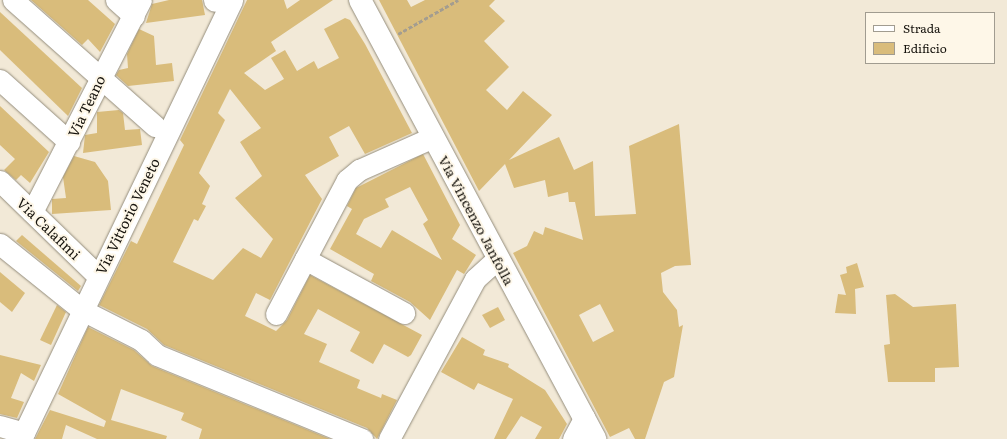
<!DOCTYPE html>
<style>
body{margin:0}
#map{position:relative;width:1007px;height:439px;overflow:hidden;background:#f2e9d7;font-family:Literata,serif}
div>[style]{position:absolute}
.building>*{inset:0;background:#d9bc7b}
.path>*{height:2.5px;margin-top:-1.25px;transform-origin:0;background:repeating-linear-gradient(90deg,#a49d8f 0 4px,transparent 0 6px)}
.roads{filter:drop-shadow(0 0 1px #948d7c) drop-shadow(0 0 1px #948d7c)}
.minor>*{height:21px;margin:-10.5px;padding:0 10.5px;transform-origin:10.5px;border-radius:10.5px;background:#fff}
.major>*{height:22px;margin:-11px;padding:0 11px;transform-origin:11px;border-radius:11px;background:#fff}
span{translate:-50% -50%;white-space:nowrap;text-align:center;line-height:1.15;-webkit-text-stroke:4px #fef7e8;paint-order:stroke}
.street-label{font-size:14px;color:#16130d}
.legend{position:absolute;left:865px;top:12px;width:130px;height:52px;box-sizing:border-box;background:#fef7e8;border:1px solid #a19c90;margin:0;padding:5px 7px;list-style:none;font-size:12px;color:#16130d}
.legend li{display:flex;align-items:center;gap:8px;height:20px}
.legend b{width:20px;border:1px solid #a19c90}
</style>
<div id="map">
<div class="building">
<div style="clip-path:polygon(31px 0,88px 0,115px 24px,100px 52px,88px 39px,82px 45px)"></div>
<div style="clip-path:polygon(169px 0,202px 0,205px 15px,146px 23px,152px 4px)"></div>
<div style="clip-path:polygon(evenodd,247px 0,284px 0,287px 9px,300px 0,333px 0,271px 42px,276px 51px,244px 73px,265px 90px,284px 79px,271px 58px,285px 50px,297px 71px,314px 61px,318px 69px,339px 58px,324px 29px,345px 18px,350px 20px,365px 44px,412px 133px,365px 154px,349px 126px,329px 137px,339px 156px,305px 175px,322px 199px,270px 300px,256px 293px,245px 316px,276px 331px,287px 320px,310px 275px,422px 335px,411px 355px,408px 357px,384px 344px,373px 364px,350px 351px,360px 332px,318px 309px,304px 334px,327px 344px,319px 362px,360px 380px,357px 388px,381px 398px,382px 394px,397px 400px,377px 439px,367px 428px,164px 345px,147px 329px,99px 305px,131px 241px,137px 244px,184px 145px,180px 140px,247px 0,230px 89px,261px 128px,240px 142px,262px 176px,235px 198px,273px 239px,261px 258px,243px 248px,213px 280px,173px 262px,194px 219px,198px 221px,206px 206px,202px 204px,210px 186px,199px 173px,225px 120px,218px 113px,230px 89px)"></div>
<div style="clip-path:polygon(evenodd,379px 0,407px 0,411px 7px,425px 0,495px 0,489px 6px,505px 21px,484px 41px,509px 67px,486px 90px,507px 110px,523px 91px,552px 115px,509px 160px,559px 137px,574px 170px,593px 161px,595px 216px,636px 214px,629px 146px,679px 124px,691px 265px,675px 266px,661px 273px,663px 292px,677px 310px,679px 327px,683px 325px,674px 377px,664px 382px,645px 439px,635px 439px,629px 428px,610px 437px,513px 253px,527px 246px,534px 231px,543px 235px,545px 227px,583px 240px,575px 202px,569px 202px,568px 192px,548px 197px,545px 180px,514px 188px,505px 164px,479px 191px,379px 0,600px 304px,614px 331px,593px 342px,579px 315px,600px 304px)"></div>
<div style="clip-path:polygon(0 12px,82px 88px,68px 116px,0 50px)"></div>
<div style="clip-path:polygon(139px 29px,154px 36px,156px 65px,172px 63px,174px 81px,128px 86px,116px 75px,119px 70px,128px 68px,127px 54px)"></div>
<div style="clip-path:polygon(0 106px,49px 152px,30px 183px,21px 175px,16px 180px,4px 170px,15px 159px,0 145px)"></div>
<div style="clip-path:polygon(119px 110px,123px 113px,125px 130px,140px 129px,142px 145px,83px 153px,85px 135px,97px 133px,97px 112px)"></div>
<div style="clip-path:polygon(evenodd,423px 154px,460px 225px,452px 239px,476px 255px,464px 274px,457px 270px,430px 320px,410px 302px,371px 281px,374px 274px,330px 249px,352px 209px,347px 206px,356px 188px,423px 154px,410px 187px,428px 220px,423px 224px,442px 260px,392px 230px,381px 248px,356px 234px,364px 219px,389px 207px,385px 199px,410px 187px)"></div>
<div style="clip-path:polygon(74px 156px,95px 162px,108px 181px,111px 210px,52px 214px,52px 199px,66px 198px,63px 177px)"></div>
<div style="clip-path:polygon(22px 235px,81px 286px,78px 291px,16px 241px)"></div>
<div style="clip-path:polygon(857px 263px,864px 287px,855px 289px,856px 314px,835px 313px,838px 294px,846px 295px,840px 275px,847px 273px,846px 267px)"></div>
<div style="clip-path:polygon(0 272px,25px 293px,12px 312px,0 302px)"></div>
<div style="clip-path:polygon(895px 294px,913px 307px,956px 304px,959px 367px,935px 368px,935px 382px,888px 382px,884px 345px,890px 344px,886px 295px)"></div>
<div style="clip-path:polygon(57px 305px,66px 312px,51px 345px,40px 340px)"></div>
<div style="clip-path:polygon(498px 307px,505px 320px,490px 328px,482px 315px)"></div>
<div style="clip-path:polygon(88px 327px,134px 350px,152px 366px,330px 439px,199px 439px,202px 429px,181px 420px,184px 413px,121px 389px,111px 420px,167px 436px,166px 439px,97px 439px,66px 425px,62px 439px,35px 439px,50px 410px,104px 427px,106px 421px,58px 394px)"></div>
<div style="clip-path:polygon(462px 337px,485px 350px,483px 355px,509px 364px,508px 367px,545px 390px,567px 424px,559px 439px,535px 439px,542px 427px,521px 416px,506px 439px,494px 439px,513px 399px,478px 383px,474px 390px,441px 372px)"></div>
<div style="clip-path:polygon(0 355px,41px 365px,34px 381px,21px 373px,11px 398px,24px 402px,17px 418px,0 414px)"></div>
</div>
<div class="path">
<div style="left:398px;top:34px;width:69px;rotate:-29.5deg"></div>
</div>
<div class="roads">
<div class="minor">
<div style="left:13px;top:0;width:190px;rotate:41.6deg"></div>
<div style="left:116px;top:0;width:24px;rotate:42deg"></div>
<div style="left:214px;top:0;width:1px;rotate:45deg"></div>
<div style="left:0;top:80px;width:93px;rotate:41.9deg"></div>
<div style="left:0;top:181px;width:136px;rotate:44.1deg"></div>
<div style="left:32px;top:212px;width:238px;rotate:-62.8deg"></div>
<div style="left:0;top:244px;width:105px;rotate:38.8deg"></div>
<div style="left:82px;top:310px;width:66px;rotate:27deg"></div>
<div style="left:141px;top:340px;width:22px;rotate:43deg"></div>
<div style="left:157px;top:355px;width:222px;rotate:22.3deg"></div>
<div style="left:305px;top:259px;width:113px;rotate:28.6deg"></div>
<div style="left:276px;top:314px;width:152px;rotate:-62.1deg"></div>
<div style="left:347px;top:180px;width:16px;rotate:-40deg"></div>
<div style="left:359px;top:170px;width:81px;rotate:-24deg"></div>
<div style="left:0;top:426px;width:25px;rotate:16deg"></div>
<div style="left:21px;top:439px;width:487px;rotate:-64.3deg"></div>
<div style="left:389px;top:439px;width:182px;rotate:-61.7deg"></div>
<div style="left:475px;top:279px;width:30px;rotate:-42deg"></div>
<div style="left:573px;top:439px;width:24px;rotate:-62deg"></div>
</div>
<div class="major">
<div style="left:360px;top:0;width:498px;rotate:61.8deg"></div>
</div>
</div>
<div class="street-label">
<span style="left:86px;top:106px;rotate:-64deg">Via Teano</span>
<span style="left:127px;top:216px;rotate:-64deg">Via Vittorio Veneto</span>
<span style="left:477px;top:220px;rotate:62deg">Via Vincenzo Janfolla</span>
<span style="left:49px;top:228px;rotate:44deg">Via Calafimi</span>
</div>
<ul class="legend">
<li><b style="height:5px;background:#fff"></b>Strada</li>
<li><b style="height:11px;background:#d9bc7b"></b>Edificio</li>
</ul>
</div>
